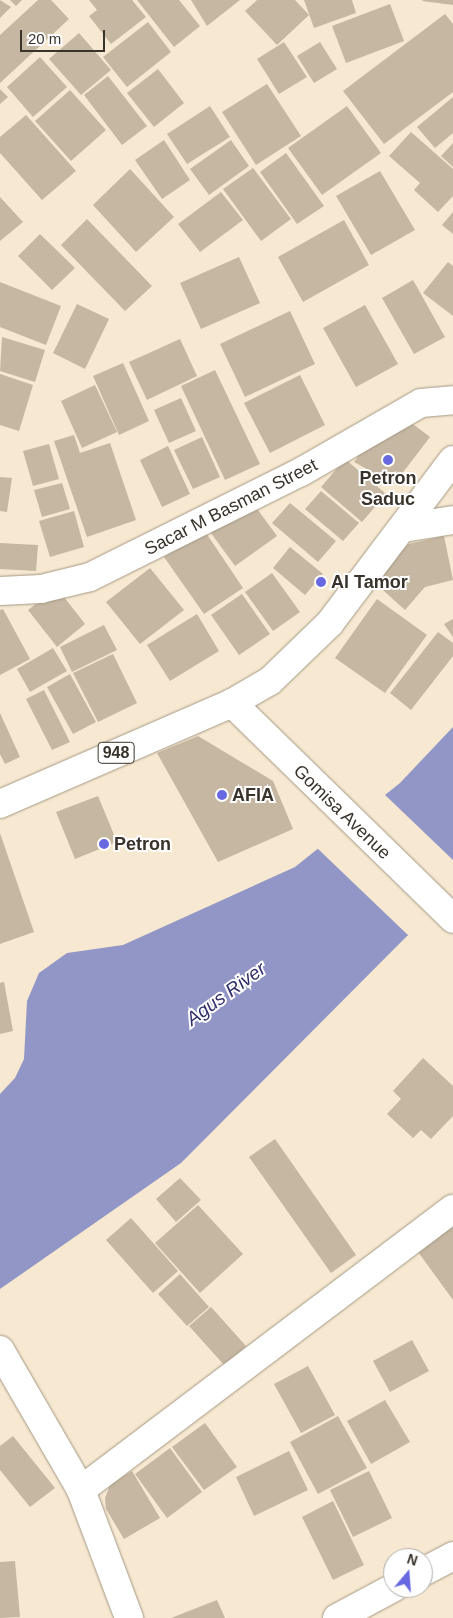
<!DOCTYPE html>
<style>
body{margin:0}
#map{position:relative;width:453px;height:1618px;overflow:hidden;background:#f6e8d1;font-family:Helvetica,sans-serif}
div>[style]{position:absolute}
.water>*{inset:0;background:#9196c6}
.pier>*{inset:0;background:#f6e8d1}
.building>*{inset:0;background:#c5b7a2}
.roads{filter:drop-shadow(0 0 1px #a59883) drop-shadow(0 0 1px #a59883)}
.minor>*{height:28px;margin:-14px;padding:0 14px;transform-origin:14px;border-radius:14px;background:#fff}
.tertiary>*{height:28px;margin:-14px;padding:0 14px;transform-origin:14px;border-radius:14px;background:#fff}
.secondary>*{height:28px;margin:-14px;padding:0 14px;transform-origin:14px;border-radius:14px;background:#fff}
.primary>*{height:28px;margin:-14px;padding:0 14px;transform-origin:14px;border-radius:14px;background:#fff}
.dots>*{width:14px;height:14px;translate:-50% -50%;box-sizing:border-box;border:2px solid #fff;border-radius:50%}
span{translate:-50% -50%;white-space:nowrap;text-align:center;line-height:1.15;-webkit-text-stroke:4px #fff;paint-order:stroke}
.shield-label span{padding:1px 4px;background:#fff;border:1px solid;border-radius:4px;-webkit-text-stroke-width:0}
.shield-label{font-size:16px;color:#39332b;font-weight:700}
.poi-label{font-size:18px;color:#39332b;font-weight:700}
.left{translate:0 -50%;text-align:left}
.street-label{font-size:18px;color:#39332b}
.water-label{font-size:19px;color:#2f2f6a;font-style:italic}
.north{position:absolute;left:383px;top:1548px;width:50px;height:50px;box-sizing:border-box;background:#fff;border:1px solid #b0adaa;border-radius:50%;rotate:18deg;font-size:14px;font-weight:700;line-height:20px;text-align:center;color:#39332b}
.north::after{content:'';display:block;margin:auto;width:18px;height:22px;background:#6869e2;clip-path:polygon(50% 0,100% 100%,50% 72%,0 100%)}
.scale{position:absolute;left:20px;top:30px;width:85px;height:22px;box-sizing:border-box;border:2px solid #39332b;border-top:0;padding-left:6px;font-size:15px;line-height:18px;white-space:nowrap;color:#39332b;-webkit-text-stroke:4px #fff;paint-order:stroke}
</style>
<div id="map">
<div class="water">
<div style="clip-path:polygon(453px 727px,453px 906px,407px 936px,181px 1163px,0 1289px,0 1094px,15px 1078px,24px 1059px,27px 1001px,39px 973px,67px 953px,123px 945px,295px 867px,400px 783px)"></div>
</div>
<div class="pier">
<div style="clip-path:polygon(383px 793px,453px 860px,453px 909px,410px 937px,316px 847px)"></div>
</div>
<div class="building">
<div style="clip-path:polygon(0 0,11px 7px,0 18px)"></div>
<div style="clip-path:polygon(10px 0,22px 0,16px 6px)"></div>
<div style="clip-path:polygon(38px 0,51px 0,69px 19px,0 83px,0 35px)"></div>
<div style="clip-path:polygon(89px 0,132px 0,146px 17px,111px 44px,89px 16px,97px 10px)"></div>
<div style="clip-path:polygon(137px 0,179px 0,200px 26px,174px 47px)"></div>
<div style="clip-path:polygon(191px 0,240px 0,207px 26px)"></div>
<div style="clip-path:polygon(257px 0,295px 0,309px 15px,277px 45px,245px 11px)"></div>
<div style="clip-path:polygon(304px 0,352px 0,356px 13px,314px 28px)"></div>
<div style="clip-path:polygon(423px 0,453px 0,453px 5px,422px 1px)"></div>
<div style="clip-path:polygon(390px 4px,404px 41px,346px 63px,332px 26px)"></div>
<div style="clip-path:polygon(445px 14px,453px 24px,453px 92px,384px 144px,343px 91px)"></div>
<div style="clip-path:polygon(148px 22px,171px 52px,127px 87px,103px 57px)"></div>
<div style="clip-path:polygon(79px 33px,111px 70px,81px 95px,49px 59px)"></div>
<div style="clip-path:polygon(284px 42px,307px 77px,279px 94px,257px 59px)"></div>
<div style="clip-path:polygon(320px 42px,337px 69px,314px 83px,297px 56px)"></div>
<div style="clip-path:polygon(40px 57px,67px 87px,33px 117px,7px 87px)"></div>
<div style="clip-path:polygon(158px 69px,184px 103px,154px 127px,127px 93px)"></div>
<div style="clip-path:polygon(108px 76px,147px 126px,122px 145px,84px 95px)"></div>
<div style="clip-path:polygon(267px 84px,301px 136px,256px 165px,222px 112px)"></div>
<div style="clip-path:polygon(0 89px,8px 97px,0 104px)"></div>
<div style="clip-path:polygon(70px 90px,106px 130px,71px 161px,35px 121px)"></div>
<div style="clip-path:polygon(453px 97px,453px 133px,435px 148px,417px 127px)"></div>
<div style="clip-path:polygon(210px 106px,230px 137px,187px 164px,167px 134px)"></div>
<div style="clip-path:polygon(347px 106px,381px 153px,322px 195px,288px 148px)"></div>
<div style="clip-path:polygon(26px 115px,76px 171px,42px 200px,0 153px,0 137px)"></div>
<div style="clip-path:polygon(411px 132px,453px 169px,453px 196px,438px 212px,414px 190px,420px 183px,389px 156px)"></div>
<div style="clip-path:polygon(164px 140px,190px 180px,162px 199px,135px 160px)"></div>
<div style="clip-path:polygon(231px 140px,249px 166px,209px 195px,190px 169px)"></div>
<div style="clip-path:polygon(453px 143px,453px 167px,441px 156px)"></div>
<div style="clip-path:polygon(286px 153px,324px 206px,297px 224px,260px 172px)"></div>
<div style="clip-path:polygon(253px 168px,291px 219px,261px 241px,223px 189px)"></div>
<div style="clip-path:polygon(130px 169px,174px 217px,136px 252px,93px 205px)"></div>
<div style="clip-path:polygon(380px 171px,415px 230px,371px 255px,336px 196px)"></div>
<div style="clip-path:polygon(221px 192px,243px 220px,200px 252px,178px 224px)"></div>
<div style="clip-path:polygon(0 197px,23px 222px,0 241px)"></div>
<div style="clip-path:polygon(453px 212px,453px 234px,442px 225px)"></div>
<div style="clip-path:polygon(87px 219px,152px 286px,125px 311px,61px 245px)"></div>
<div style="clip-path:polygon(344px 220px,369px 265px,303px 302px,278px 257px)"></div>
<div style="clip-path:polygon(40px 234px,75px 268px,52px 290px,18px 256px)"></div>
<div style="clip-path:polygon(239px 257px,260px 303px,201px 329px,180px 283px)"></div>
<div style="clip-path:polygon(448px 262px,453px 266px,453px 316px,423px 293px)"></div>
<div style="clip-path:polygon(413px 280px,445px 337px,414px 354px,382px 298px)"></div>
<div style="clip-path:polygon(0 282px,61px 306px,46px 345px,0 327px)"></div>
<div style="clip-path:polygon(77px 304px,109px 319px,85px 369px,53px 353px)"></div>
<div style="clip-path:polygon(365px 305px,398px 364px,356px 387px,323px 328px)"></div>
<div style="clip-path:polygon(290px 311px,315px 364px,245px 397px,220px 344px)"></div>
<div style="clip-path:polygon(2px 337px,45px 350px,35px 382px,0 371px)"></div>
<div style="clip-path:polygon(180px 339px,197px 376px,147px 400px,129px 362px)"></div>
<div style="clip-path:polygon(123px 363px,149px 421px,119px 435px,93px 376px)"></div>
<div style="clip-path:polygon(215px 370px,260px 464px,225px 480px,181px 386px)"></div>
<div style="clip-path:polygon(0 374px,33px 385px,19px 431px,0 425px)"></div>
<div style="clip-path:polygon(300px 375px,325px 425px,270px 453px,244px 403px)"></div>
<div style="clip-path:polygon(95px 385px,117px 432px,82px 448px,61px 401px)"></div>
<div style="clip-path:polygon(181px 398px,196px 431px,169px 443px,154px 410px)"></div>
<div style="clip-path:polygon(405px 418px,430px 437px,394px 484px,354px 462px,358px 457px,348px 449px)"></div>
<div style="clip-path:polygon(74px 435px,80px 453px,110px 443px,136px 520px,87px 537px,54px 441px)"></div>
<div style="clip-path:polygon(202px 437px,220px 477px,193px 489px,174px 450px)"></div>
<div style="clip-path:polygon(49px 444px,59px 479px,33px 486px,23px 451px)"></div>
<div style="clip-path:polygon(168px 446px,190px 494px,162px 507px,140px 460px)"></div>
<div style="clip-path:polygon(345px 459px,386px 494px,362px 522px,321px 487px)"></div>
<div style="clip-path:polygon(0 477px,12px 478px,7px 512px,0 511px)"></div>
<div style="clip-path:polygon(62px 483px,70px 509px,42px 517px,34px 490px)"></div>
<div style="clip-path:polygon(321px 491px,359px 523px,343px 541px,305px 509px)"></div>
<div style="clip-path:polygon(290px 503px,336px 541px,318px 562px,272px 523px)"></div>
<div style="clip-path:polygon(255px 506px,277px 536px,235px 566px,208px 529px,228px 515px,233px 522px)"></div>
<div style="clip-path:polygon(74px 511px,84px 547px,50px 557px,39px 521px)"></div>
<div style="clip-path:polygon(204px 530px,243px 588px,204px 614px,164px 557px)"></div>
<div style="clip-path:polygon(444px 536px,453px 580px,425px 587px,405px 610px,374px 582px,408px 544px)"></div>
<div style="clip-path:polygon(0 543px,38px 545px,36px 571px,0 569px)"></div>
<div style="clip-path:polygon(290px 547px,323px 574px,305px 595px,273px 568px)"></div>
<div style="clip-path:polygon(150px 568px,184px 610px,140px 644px,106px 602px)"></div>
<div style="clip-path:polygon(272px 573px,300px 612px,273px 631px,245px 592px)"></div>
<div style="clip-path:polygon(57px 588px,85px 624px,57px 647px,28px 610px)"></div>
<div style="clip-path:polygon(242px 594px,270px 634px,239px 655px,211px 615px)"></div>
<div style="clip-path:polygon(377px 599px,427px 635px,385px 693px,335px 658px)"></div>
<div style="clip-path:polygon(3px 609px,30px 659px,0 675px,0 610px)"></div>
<div style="clip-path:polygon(197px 614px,219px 651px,170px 681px,147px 645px)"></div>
<div style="clip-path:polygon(453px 619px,453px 637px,444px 624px)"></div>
<div style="clip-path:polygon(104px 625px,117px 650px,72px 672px,60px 647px)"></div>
<div style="clip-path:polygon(438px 632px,453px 643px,453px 656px,411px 710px,390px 693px)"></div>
<div style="clip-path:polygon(53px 648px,67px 671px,30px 692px,17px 669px)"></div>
<div style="clip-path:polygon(113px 654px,137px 703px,98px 722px,73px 673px)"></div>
<div style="clip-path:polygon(70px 674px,96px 722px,73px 734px,47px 687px)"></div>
<div style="clip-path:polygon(44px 690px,70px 742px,52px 750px,26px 699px)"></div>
<div style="clip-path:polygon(0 713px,20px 757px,5px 764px,0 754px)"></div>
<div style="clip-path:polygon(198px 736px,273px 781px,293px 829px,218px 862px,157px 753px)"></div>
<div style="clip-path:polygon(98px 796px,117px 842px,75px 859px,56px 812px)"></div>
<div style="clip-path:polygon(0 833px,34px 932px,0 944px)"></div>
<div style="clip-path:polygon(4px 982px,13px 1031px,0 1034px,0 983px)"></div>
<div style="clip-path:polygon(423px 1058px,453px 1086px,453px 1116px,431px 1139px,421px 1130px,413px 1138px,387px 1114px,401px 1099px,393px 1091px)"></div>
<div style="clip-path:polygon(275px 1139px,356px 1255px,331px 1273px,249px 1157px)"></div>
<div style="clip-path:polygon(180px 1178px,201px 1200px,176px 1222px,156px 1199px)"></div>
<div style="clip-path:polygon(198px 1205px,243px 1254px,200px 1293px,155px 1243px)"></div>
<div style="clip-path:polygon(453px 1216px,453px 1300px,413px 1245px)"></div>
<div style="clip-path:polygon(131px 1218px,178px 1271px,153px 1293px,106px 1240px)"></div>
<div style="clip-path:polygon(180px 1274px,209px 1307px,187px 1326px,158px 1294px)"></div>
<div style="clip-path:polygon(211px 1307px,246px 1346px,225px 1366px,189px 1326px)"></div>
<div style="clip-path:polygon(412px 1340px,429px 1371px,390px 1392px,373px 1361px)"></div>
<div style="clip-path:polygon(308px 1366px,335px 1415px,301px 1433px,274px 1384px)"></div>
<div style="clip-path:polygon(385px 1400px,410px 1442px,371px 1464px,347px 1421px)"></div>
<div style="clip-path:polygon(338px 1416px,367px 1468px,318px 1494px,290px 1442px)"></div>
<div style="clip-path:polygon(205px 1423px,237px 1467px,204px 1490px,172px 1447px)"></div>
<div style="clip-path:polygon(13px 1436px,55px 1488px,30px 1507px,0 1470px,0 1446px)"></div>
<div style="clip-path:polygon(170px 1448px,202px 1492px,167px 1518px,135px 1474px)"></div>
<div style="clip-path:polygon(289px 1451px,308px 1490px,254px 1516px,236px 1477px)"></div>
<div style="clip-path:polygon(132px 1471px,160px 1518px,124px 1539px,106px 1509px,105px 1498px,110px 1485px)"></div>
<div style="clip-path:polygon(369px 1471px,392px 1518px,353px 1537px,330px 1490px)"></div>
<div style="clip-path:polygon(333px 1501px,364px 1565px,333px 1580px,302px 1517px)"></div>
<div style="clip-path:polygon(15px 1561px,20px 1617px,0 1618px,0 1562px)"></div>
<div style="clip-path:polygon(217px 1600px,225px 1618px,171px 1618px)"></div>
</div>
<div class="roads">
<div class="minor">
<div style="left:403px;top:528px;width:51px;rotate:-9.1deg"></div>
<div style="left:0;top:1350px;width:162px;rotate:59.9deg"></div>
<div style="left:81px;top:1490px;width:137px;rotate:69.4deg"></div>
<div style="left:81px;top:1490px;width:466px;rotate:-37.1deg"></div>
</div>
<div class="tertiary">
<div style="left:423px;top:1572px;width:34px;rotate:-28deg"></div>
<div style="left:337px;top:1618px;width:64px;rotate:-28.2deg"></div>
</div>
<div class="secondary">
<div style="left:0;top:591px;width:41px;rotate:-2.8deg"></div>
<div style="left:41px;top:589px;width:50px;rotate:-13.8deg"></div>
<div style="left:90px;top:577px;width:236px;rotate:-26.5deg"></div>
<div style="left:301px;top:472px;width:138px;rotate:-29.9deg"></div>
<div style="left:421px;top:403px;width:32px;rotate:-5deg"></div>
</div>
<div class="primary">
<div style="left:232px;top:703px;width:309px;rotate:44.3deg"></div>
<div style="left:0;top:804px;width:253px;rotate:-23.5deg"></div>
<div style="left:232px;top:703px;width:44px;rotate:-30.1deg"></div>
<div style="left:270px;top:681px;width:83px;rotate:-44deg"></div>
<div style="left:330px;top:623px;width:204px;rotate:-53deg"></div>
</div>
</div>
<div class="dots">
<div style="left:388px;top:460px;background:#6869e2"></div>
<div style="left:321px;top:582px;background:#6869e2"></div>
<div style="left:222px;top:795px;background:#6869e2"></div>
<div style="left:104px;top:844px;background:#6869e2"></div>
</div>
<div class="shield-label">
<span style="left:116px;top:753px">948</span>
</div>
<div class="poi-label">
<span style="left:388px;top:489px">Petron<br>Saduc</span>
<span class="left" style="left:331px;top:582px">Al Tamor</span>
<span class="left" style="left:232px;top:795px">AFIA</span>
<span class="left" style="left:114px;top:844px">Petron</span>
</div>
<div class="street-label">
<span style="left:231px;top:507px;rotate:-27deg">Sacar M Basman Street</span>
<span style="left:342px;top:812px;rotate:44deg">Gomisa Avenue</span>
</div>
<div class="water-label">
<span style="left:226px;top:994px;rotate:-36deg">Agus River</span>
</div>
<div class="north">N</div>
<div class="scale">20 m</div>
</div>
